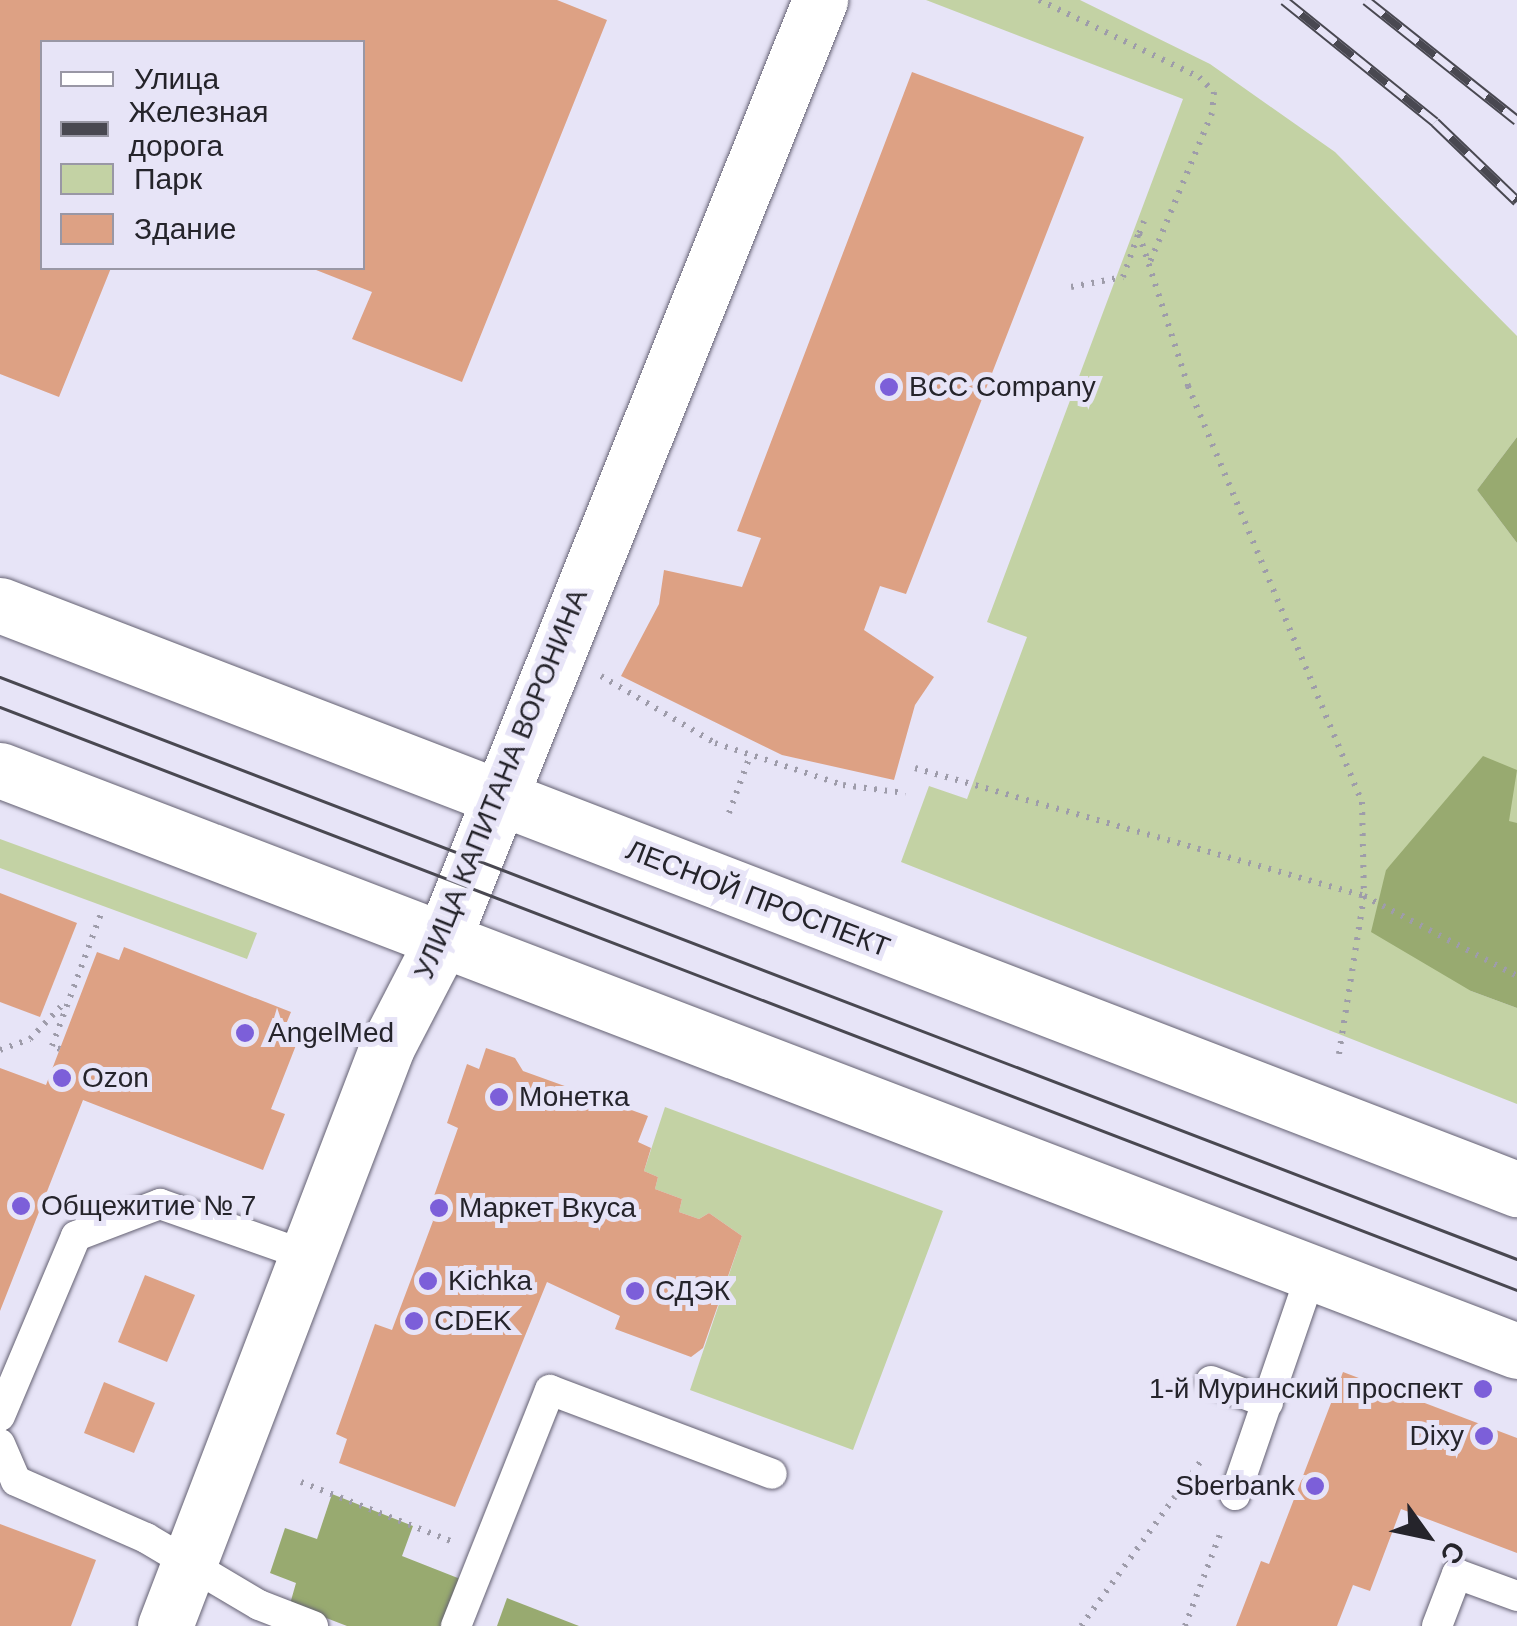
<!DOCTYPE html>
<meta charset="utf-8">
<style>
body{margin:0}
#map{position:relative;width:1517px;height:1626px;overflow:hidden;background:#e7e4f7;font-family:Helvetica,sans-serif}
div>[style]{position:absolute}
.green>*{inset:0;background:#c3d2a4}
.forest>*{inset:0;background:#98aa70}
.building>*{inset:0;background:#dda184}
.path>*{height:6px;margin-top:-3px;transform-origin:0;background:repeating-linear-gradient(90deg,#9e9caa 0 2.5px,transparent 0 10.5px)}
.roads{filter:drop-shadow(0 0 2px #646172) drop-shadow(0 0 2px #646172)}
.lane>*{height:30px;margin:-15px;padding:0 15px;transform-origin:15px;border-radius:15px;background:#fff}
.street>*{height:55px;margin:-27.5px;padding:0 27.5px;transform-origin:27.5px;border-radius:27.5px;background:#fff}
.secondary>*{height:55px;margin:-27.5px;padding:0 27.5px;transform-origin:27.5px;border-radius:27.5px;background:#fff}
.tram>*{height:2.5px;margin:-1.25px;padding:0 1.25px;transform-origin:1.25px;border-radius:1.25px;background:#494851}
.rail>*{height:11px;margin-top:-5.5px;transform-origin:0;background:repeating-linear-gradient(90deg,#e7e4f7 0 22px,#494851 0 44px);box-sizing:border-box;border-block:2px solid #494851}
.dots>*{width:28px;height:28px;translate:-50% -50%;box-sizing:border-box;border:5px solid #e7e4f7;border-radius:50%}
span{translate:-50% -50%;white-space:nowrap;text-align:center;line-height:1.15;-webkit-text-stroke:10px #e7e4f7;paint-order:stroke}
.poi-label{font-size:28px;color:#25242b}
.left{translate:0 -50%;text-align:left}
.right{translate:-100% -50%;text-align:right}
.street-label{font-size:28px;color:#25242b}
.legend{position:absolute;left:40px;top:40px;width:325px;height:230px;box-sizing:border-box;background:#e7e4f7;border:2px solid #9997a5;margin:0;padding:12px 18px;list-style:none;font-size:30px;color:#25242b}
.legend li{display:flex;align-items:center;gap:20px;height:50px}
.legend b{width:50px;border:2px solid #9997a5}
.north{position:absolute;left:1377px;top:1486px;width:100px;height:100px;-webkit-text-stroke:8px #e7e4f7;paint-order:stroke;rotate:123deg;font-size:28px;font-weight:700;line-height:40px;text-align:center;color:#25242b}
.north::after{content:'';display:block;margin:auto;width:35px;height:45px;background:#25242b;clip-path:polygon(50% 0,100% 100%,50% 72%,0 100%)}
</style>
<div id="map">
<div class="green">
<div style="clip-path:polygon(926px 0,1080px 0,1210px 64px,1335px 152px,1517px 336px,1517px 437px,1477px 490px,1517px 543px,1517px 823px,1409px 847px,1386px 870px,1471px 991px,1517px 1008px,1517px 1104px,901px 862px,929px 786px,967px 799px,1027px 637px,987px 622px,1183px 99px)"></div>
<div style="clip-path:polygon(0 839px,257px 933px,247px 959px,0 868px)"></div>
<div style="clip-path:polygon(665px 1107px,943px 1211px,853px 1450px,690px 1390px,742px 1236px,709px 1213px,699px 1219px,679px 1212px,682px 1199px,655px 1189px,658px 1177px,644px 1171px)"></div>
</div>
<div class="forest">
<div style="clip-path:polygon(1517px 437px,1517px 543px,1477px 490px)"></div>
<div style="clip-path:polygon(1483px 756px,1517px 770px,1509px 821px,1517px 823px,1517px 1008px,1471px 991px,1371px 932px,1386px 870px)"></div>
<div style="clip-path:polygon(332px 1494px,413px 1526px,402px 1556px,473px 1584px,456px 1626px,347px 1626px,290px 1604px,296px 1583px,270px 1573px,285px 1528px,317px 1539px)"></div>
<div style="clip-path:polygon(507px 1598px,579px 1626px,497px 1626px)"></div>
</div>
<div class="building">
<div style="clip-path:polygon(0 0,557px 0,607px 20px,462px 382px,352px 339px,372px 292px,311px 268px,362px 268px,362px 42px,42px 42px,42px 268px,111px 268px,59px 397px,0 374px)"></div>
<div style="clip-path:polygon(912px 72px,1084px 137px,906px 594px,880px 586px,864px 630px,934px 677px,915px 705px,894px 780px,782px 755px,621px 676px,659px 604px,664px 570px,742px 587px,761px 538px,737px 531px)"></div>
<div style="clip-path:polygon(0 893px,77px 923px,40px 1017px,0 1002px)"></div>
<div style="clip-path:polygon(124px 947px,291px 1012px,284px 1029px,300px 1035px,271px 1109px,285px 1114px,263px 1170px,83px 1100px,0 1311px,0 1068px,46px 1085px,97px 952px,119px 960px)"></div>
<div style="clip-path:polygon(486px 1048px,515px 1058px,523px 1071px,648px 1116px,638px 1142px,651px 1148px,644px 1171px,658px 1177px,655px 1189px,682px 1199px,679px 1212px,699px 1219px,709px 1213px,742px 1236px,703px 1348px,691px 1357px,615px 1329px,620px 1316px,547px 1282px,455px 1507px,339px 1463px,347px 1439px,336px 1434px,375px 1324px,392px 1330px,433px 1221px,428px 1213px,458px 1128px,447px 1123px,467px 1064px,479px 1069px)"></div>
<div style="clip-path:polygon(145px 1275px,195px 1295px,167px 1362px,118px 1342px)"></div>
<div style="clip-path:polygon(1343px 1372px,1517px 1438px,1517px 1553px,1401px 1509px,1370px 1591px,1353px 1585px,1337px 1626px,1236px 1626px,1261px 1561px,1269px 1564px)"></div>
<div style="clip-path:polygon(104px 1382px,155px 1403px,134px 1453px,84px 1433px)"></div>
<div style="clip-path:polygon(0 1524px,96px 1560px,71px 1626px,0 1626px)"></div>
</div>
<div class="path">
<div style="left:1039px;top:0;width:178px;rotate:25.7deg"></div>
<div style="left:1199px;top:77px;width:21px;rotate:45deg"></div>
<div style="left:1214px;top:92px;width:21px;rotate:95deg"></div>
<div style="left:1212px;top:113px;width:164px;rotate:112.6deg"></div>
<div style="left:1144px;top:221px;width:14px;rotate:111deg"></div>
<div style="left:1139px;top:234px;width:160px;rotate:72.1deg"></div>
<div style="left:1188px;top:386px;width:451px;rotate:67.3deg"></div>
<div style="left:1362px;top:802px;width:94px;rotate:88.8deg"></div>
<div style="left:1364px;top:896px;width:160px;rotate:99deg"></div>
<div style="left:1071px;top:287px;width:53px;rotate:-10.9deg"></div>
<div style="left:1123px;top:277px;width:45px;rotate:-70.3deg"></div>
<div style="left:601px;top:676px;width:132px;rotate:30.4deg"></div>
<div style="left:715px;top:743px;width:135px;rotate:18.2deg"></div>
<div style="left:843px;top:785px;width:63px;rotate:7.4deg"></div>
<div style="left:915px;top:768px;width:467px;rotate:15.9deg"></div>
<div style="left:1364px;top:896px;width:173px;rotate:27.6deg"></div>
<div style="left:729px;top:813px;width:61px;rotate:-69.8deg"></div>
<div style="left:60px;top:1049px;width:9px;rotate:-159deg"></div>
<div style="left:52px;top:1046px;width:144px;rotate:-69.7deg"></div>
<div style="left:0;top:1050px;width:32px;rotate:-20deg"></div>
<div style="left:30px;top:1039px;width:51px;rotate:-46.6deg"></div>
<div style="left:301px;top:1482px;width:161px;rotate:21.5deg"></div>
<div style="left:1081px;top:1626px;width:204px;rotate:-54deg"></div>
<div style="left:1185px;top:1626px;width:104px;rotate:-69.1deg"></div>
</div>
<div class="roads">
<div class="lane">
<div style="left:1211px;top:1381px;width:61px;rotate:21.1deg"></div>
<div style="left:0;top:1416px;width:195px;rotate:-67.1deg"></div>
<div style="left:76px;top:1236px;width:90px;rotate:-20.9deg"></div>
<div style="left:160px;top:1204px;width:157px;rotate:19.4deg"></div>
<div style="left:0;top:1444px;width:40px;rotate:66.6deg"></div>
<div style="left:16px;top:1481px;width:142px;rotate:23.7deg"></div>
<div style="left:146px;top:1538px;width:131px;rotate:30.7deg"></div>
<div style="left:259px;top:1605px;width:58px;rotate:21.3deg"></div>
<div style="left:1235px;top:1495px;width:236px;rotate:-71deg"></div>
<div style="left:456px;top:1626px;width:254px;rotate:-68.3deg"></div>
<div style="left:550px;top:1390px;width:237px;rotate:20.7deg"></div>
<div style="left:1437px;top:1626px;width:56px;rotate:-69deg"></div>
<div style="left:1457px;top:1574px;width:64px;rotate:20.1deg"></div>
</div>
<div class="street">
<div style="left:165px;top:1626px;width:620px;rotate:-69.02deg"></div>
<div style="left:387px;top:1047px;width:122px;rotate:-62.6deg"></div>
<div style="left:443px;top:939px;width:1012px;rotate:-68.12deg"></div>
</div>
<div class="secondary">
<div style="left:0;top:605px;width:1626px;rotate:21.06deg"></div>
<div style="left:0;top:770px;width:1624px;rotate:20.96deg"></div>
</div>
</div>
<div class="tram">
<div style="left:0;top:677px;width:1625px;rotate:20.99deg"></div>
<div style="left:0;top:707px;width:1625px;rotate:21.02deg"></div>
</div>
<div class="rail">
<div style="left:1284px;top:0;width:194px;rotate:38.9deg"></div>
<div style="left:1435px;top:122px;width:114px;rotate:43.9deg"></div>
<div style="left:1366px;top:0;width:193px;rotate:38.5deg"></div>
</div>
<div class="dots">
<div style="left:889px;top:387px;background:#7c5fd9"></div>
<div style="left:245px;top:1033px;background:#7c5fd9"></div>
<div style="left:62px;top:1078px;background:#7c5fd9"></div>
<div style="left:499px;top:1097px;background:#7c5fd9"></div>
<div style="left:21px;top:1206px;background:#7c5fd9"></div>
<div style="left:439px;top:1208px;background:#7c5fd9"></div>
<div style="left:428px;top:1281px;background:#7c5fd9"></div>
<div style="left:635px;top:1291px;background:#7c5fd9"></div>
<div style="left:414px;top:1321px;background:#7c5fd9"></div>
<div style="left:1483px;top:1389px;background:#7c5fd9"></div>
<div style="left:1484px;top:1436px;background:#7c5fd9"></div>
<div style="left:1315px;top:1486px;background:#7c5fd9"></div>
</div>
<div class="poi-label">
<span class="left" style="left:909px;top:387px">BCC Company</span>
<span class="left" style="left:268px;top:1033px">AngelMed</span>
<span class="left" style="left:82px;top:1078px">Ozon</span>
<span class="left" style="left:519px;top:1097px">Монетка</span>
<span class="left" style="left:41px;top:1206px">Общежитие № 7</span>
<span class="left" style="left:459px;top:1208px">Маркет Вкуса</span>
<span class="left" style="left:448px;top:1281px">Kichka</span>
<span class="left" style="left:655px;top:1291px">СДЭК</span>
<span class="left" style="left:434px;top:1321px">CDEK</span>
<span class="right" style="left:1463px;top:1389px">1-й Муринский проспект</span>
<span class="right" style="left:1464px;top:1436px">Dixy</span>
<span class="right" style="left:1295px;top:1486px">Sberbank</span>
</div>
<div class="street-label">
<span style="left:501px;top:784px;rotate:-68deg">УЛИЦА КАПИТАНА ВОРОНИНА</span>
<span style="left:758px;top:899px;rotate:21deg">ЛЕСНОЙ ПРОСПЕКТ</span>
</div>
<ul class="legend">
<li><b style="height:12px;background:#fff"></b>Улица</li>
<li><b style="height:12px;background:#494851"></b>Железная дорога</li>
<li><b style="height:28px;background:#c3d2a4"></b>Парк</li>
<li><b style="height:28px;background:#dda184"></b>Здание</li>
</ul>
<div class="north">С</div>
</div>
